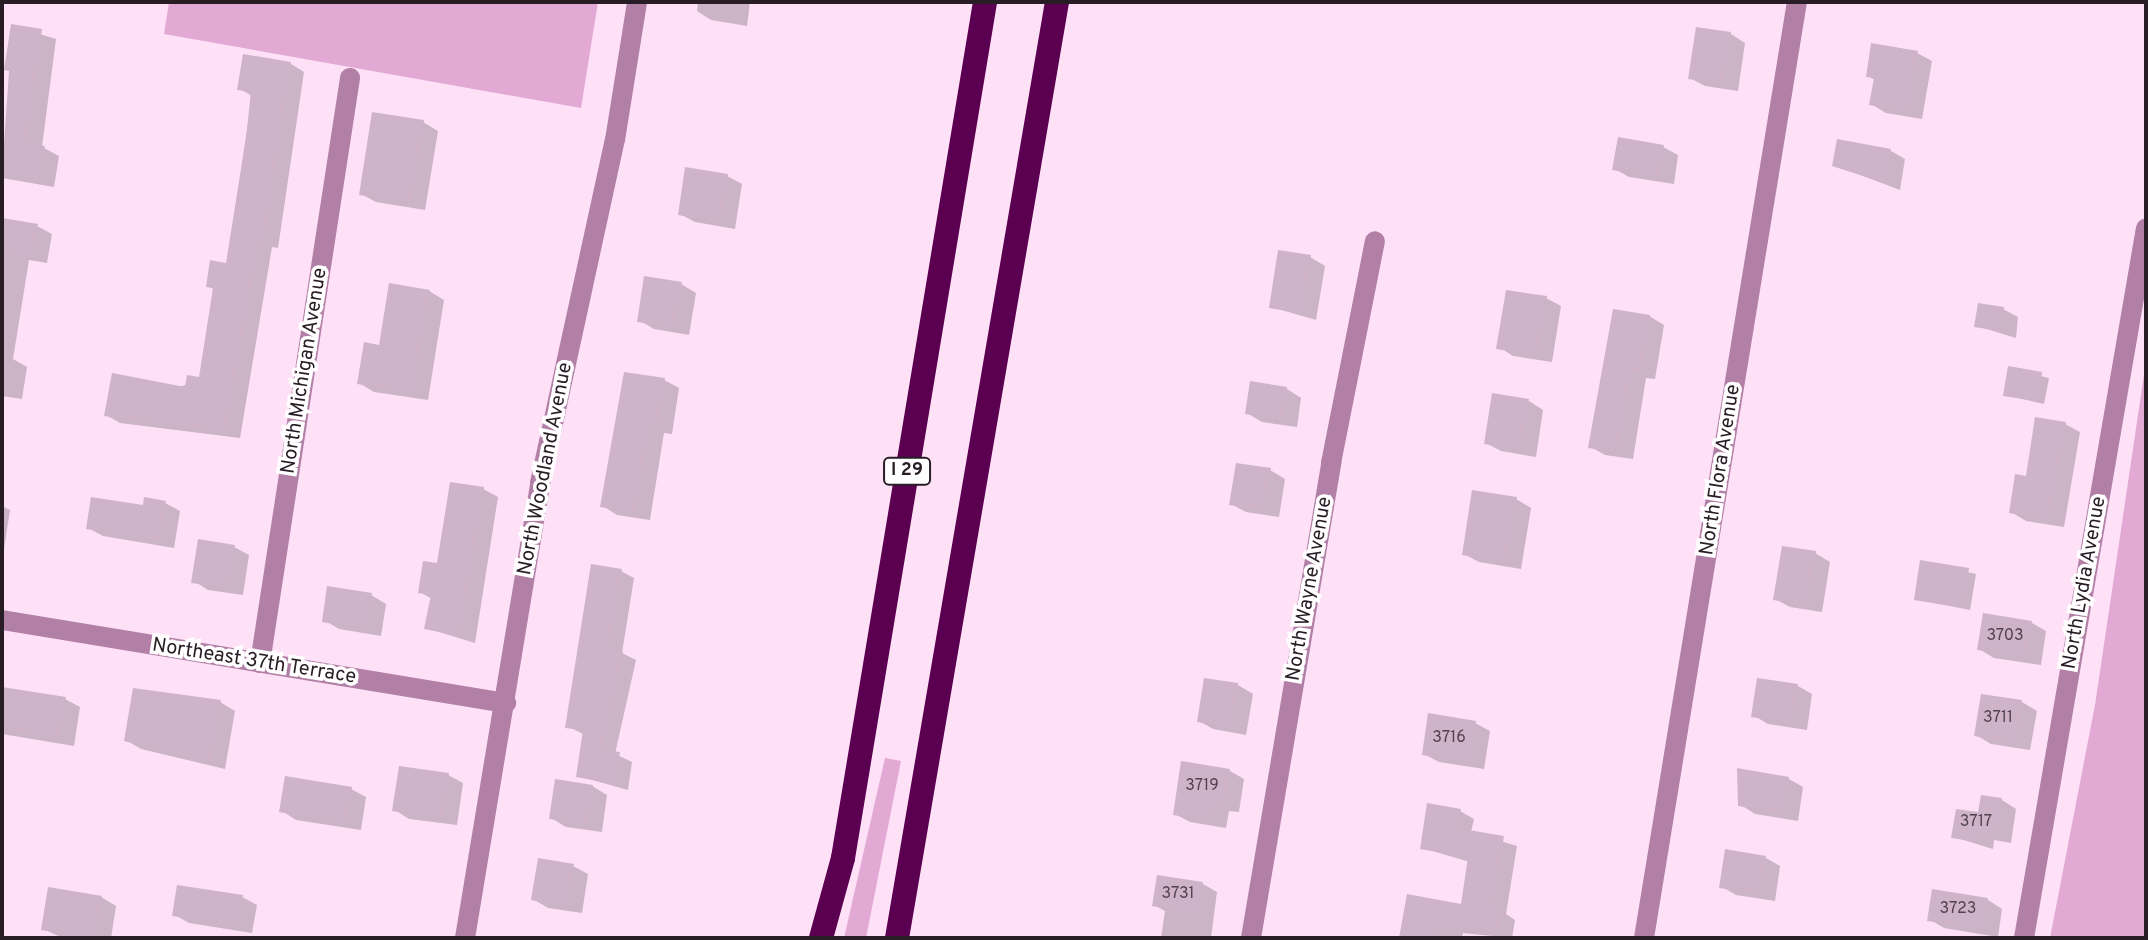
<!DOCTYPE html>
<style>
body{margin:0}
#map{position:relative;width:2148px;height:940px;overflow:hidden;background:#fee1f7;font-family:Overpass,sans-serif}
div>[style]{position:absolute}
.green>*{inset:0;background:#e2a9d5}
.shadow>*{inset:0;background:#0003}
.building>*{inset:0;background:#cfb3c8}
.minor>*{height:20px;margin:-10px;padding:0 10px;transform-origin:10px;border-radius:10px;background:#b280a7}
.highway>*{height:24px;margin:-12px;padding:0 12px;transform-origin:12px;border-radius:12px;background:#5b0050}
span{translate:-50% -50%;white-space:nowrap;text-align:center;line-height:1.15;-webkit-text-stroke:7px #fff;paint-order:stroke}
.number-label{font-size:16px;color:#52424e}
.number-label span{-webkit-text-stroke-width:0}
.shield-label span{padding:2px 6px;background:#fff;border:2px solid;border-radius:6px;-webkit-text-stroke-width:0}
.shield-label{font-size:18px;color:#281d25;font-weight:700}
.street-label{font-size:20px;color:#281d25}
.frame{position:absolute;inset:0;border:4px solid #281d25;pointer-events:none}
</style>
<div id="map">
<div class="green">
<div style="clip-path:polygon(169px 2px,598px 2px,581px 108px,164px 34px)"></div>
<div style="clip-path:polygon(2146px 361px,2146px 938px,2050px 938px,2095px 705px)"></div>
<div style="clip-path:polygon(885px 758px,901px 761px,866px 938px,844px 938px)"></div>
</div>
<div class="shadow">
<div style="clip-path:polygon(698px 2px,750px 2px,747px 26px,711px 20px,697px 11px)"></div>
<div style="clip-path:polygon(13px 26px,56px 39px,42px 147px,59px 156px,54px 187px,2px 178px)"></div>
<div style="clip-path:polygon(1698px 29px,1731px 34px,1745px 43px,1738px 91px,1705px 86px,1690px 78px)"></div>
<div style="clip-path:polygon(1917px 53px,1932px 61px,1922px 119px,1886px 113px,1871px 104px,1875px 80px,1868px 76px)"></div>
<div style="clip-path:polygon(291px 64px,304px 72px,278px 248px,272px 247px,240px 438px,120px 423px,106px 415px,201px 379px,215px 290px,208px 286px,227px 265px,252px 96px,240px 89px)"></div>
<div style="clip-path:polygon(423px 122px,438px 131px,425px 210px,376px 202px,361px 194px)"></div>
<div style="clip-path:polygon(1663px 147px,1678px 155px,1674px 184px,1629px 177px,1615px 169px)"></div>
<div style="clip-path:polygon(1891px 151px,1905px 159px,1900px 190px,1834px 165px)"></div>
<div style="clip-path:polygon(727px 176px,742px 184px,735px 229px,695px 222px,680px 214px)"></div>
<div style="clip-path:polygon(2px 220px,37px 226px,52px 234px,47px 263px,29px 260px,13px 359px,27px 367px,22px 399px,2px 396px)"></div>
<div style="clip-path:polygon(1310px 257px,1325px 266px,1316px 320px,1271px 307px)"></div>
<div style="clip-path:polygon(681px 284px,696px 293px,689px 335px,654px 329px,639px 320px)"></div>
<div style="clip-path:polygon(429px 291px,444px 300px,428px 400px,374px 392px,359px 383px,381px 347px)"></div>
<div style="clip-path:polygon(1546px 298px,1561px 306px,1552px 362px,1513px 356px,1499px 347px)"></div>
<div style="clip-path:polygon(2003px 309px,2018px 317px,2016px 338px,1977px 326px)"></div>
<div style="clip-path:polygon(1649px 316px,1664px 325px,1655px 379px,1646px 378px,1633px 459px,1605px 455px,1591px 447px)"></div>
<div style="clip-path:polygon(2009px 369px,2049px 378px,2044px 404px,2005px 395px)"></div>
<div style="clip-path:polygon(664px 380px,679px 388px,672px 434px,664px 433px,650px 520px,617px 515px,603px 506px)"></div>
<div style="clip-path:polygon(1287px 389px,1301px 398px,1297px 427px,1262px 422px,1247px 413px)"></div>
<div style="clip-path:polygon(1529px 401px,1543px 410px,1536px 457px,1501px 451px,1486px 443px)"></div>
<div style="clip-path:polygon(2065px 424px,2080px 432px,2064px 527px,2026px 521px,2011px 512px)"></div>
<div style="clip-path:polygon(1270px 470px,1285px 479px,1279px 517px,1246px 512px,1231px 504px)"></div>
<div style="clip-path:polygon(483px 489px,498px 497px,475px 643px,426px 628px,432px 599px,420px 592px)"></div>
<div style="clip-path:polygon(1516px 499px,1531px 508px,1521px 569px,1479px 562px,1464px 554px)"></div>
<div style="clip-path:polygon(165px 503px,180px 511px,174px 548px,103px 536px,88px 528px)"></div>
<div style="clip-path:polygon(2px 506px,10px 510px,2px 562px)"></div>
<div style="clip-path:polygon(234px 547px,249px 555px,243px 595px,208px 590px,194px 581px)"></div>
<div style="clip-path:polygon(1815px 553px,1830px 562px,1822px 612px,1790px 607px,1775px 599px)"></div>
<div style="clip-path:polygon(1922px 562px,1976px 574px,1970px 610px,1916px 599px)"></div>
<div style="clip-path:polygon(621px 571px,634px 578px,622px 653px,636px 660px,615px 754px,632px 762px,628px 790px,578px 776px,585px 735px,567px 726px)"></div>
<div style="clip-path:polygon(371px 595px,386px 604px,381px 636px,339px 629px,324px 620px)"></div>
<div style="clip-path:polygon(2032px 623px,2046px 631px,2041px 665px,1994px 658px,1979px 649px)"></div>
<div style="clip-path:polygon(1205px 680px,1238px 685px,1253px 694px,1246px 735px,1213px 729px,1199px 721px)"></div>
<div style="clip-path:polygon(1798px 686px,1812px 694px,1807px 730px,1768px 724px,1753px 715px)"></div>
<div style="clip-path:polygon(2px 690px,65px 699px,80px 707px,74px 746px,2px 734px)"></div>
<div style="clip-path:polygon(1982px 696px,2022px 702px,2037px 711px,2030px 750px,1991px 744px,1976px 735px)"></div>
<div style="clip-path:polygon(220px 702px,235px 711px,225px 769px,141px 749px,126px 740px)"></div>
<div style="clip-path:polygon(1475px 723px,1490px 731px,1484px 769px,1439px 762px,1424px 754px)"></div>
<div style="clip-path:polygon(1739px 770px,1789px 779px,1803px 787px,1798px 821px,1755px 814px,1741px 805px)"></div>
<div style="clip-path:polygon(1230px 771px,1244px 779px,1239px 812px,1229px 811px,1226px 828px,1190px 822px,1175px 814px)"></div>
<div style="clip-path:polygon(448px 775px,463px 783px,457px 825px,409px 819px,395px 810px)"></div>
<div style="clip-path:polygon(592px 786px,607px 795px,602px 832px,566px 827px,551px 818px)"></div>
<div style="clip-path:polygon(351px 789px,366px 797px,361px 830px,296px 820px,282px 811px)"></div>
<div style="clip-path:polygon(2002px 800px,2016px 809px,2011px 843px,1994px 840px,1993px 849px,1954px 837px)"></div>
<div style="clip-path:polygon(1460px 811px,1474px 819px,1471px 832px,1517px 846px,1506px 914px,1515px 920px,1512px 938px,1463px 933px,1462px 938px,1401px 938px,1463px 906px,1470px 862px,1422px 848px)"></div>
<div style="clip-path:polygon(1766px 858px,1780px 866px,1775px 901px,1736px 895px,1722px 887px)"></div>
<div style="clip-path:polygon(573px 866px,588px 874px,582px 913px,548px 908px,533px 899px)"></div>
<div style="clip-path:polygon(1203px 884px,1217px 892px,1211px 938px,1161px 938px,1165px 911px,1154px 905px)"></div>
<div style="clip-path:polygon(1934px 892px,1988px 900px,2002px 909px,1998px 937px,1944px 928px,1929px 919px)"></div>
<div style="clip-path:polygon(101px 897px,116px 906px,111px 938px,63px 938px,43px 929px)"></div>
<div style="clip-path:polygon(242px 897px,257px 905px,252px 933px,189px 923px,175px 915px)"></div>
</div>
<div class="building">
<div style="clip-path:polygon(11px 24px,42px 29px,27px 143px,45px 146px,39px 180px,2px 174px,9px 71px,4px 70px)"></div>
<div style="clip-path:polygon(1696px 27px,1731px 32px,1723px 84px,1688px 79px)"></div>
<div style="clip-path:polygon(1871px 43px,1918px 51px,1908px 112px,1869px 105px,1874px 78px,1866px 77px)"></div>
<div style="clip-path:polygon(243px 54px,291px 62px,265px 242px,259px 240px,226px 432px,104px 416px,112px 373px,185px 387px,187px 375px,199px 377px,213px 288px,206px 287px,210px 260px,226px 263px,246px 138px,251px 92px,237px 90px)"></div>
<div style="clip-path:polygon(372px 112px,424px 120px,411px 203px,359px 195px)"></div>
<div style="clip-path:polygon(1618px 137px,1664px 145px,1659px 177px,1612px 170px)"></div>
<div style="clip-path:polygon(1837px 139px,1891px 149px,1885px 183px,1832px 166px)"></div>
<div style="clip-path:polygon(685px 167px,728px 174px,721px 222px,678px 215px)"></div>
<div style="clip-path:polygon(2px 218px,38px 224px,33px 256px,2px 251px)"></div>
<div style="clip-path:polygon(1278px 250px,1311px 255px,1302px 313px,1269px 308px)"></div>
<div style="clip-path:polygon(644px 276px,682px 282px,674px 327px,637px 322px)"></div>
<div style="clip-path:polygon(389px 283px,430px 290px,413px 393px,357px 384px,364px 342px,379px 345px)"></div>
<div style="clip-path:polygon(1506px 290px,1547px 296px,1537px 355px,1496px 349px)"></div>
<div style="clip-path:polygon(1978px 303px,2004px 307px,2001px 331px,1974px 327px)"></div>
<div style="clip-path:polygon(1613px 309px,1650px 315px,1641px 372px,1631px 371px,1618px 452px,1588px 448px)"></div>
<div style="clip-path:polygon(2008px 366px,2042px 372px,2038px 401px,2003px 396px)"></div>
<div style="clip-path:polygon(624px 372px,665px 378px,657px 427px,649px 425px,635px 513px,600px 507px)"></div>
<div style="clip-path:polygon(1250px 381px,1287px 387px,1283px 420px,1245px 414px)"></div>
<div style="clip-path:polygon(1492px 393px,1529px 399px,1521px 450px,1484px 444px)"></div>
<div style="clip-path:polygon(2035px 417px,2066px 422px,2049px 520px,2009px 513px,2015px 474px,2026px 476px)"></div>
<div style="clip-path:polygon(1236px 463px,1271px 468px,1264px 510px,1229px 505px)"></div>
<div style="clip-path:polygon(450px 482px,484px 487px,460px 636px,424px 629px,431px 595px,418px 593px,423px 561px,437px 563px)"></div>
<div style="clip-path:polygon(1472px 490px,1517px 497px,1506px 562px,1462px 555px)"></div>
<div style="clip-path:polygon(91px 497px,143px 505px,144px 497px,166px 501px,160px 541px,86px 529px)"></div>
<div style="clip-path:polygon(198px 539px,235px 545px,228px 588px,191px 583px)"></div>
<div style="clip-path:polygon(1782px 546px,1816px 551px,1807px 605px,1773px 600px)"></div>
<div style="clip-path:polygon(1920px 560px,1969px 568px,1963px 608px,1914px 600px)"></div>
<div style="clip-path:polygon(591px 564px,622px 569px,609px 649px,623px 651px,602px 750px,620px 752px,615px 784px,576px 777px,583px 730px,565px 728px)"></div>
<div style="clip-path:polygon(327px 586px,372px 593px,366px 629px,322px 622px)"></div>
<div style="clip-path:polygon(1983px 613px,2032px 621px,2026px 658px,1977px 650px)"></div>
<div style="clip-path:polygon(1204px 678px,1238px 683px,1231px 728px,1197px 722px)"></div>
<div style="clip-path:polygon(1757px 678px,1798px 684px,1792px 723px,1751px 717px)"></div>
<div style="clip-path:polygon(2px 687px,66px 697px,59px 738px,2px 729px)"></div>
<div style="clip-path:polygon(133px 688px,221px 700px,211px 762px,124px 741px)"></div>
<div style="clip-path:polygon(1981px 694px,2022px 700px,2016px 743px,1974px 736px)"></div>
<div style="clip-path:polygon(1428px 713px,1476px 721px,1469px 762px,1422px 755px)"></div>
<div style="clip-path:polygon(1181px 761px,1230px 769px,1225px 805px,1214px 804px,1211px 821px,1173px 815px)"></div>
<div style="clip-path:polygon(399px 766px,449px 773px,443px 818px,392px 811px)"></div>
<div style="clip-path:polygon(1737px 768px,1789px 777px,1783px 814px,1738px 806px)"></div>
<div style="clip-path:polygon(285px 776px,352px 787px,346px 823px,279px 812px)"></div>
<div style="clip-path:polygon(555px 779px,593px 785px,587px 824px,549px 819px)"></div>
<div style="clip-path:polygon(1981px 795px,2002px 798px,1996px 836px,1979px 833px,1978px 842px,1951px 838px,1956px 809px,1978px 812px)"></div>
<div style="clip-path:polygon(1427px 803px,1461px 809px,1457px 828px,1504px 836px,1492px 908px,1502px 910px,1498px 934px,1438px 925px,1436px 938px,1399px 938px,1407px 894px,1461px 904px,1468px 857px,1420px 849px)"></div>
<div style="clip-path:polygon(1725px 849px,1766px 856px,1760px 894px,1719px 888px)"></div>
<div style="clip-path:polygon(538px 858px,574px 864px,567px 906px,531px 900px)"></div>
<div style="clip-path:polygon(1157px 875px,1203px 882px,1198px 913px,1152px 906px)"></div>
<div style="clip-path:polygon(177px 885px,243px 895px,238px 926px,172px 916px)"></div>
<div style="clip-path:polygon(48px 887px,102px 896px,95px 938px,41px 930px)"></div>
<div style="clip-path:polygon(1932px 889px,1988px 898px,1984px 929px,1927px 921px)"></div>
</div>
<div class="minor">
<div style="left:2px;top:620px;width:511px;rotate:9.35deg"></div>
<div style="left:260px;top:663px;width:592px;rotate:-81.25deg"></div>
<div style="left:465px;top:938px;width:461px;rotate:-80.6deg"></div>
<div style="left:540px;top:483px;width:351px;rotate:-77.7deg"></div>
<div style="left:615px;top:140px;width:140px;rotate:-80.9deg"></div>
<div style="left:1251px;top:938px;width:482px;rotate:-80.4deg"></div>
<div style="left:1331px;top:463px;width:226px;rotate:-78.8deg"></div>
<div style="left:1644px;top:938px;width:948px;rotate:-80.72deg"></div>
<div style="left:2024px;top:938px;width:720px;rotate:-80.25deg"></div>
</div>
<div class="highway">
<div style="left:821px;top:938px;width:83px;rotate:-74.6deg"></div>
<div style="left:843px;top:858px;width:868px;rotate:-80.58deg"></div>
<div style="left:897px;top:938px;width:950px;rotate:-80.3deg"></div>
</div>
<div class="number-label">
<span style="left:2005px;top:636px">3703</span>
<span style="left:1998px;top:718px">3711</span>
<span style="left:1449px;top:738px">3716</span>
<span style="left:1202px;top:786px">3719</span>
<span style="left:1976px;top:822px">3717</span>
<span style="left:1178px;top:894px">3731</span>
<span style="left:1958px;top:909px">3723</span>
</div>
<div class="shield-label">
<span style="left:907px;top:471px">I 29</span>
</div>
<div class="street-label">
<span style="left:305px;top:371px;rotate:-81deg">North Michigan Avenue</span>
<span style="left:546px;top:469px;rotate:-79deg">North Woodland Avenue</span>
<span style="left:1721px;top:470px;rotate:-81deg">North Flora Avenue</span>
<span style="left:2085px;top:583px;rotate:-80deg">North Lydia Avenue</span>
<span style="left:1310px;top:589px;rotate:-80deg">North Wayne Avenue</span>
<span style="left:254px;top:662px;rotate:9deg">Northeast 37th Terrace</span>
</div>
<div class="frame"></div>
</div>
